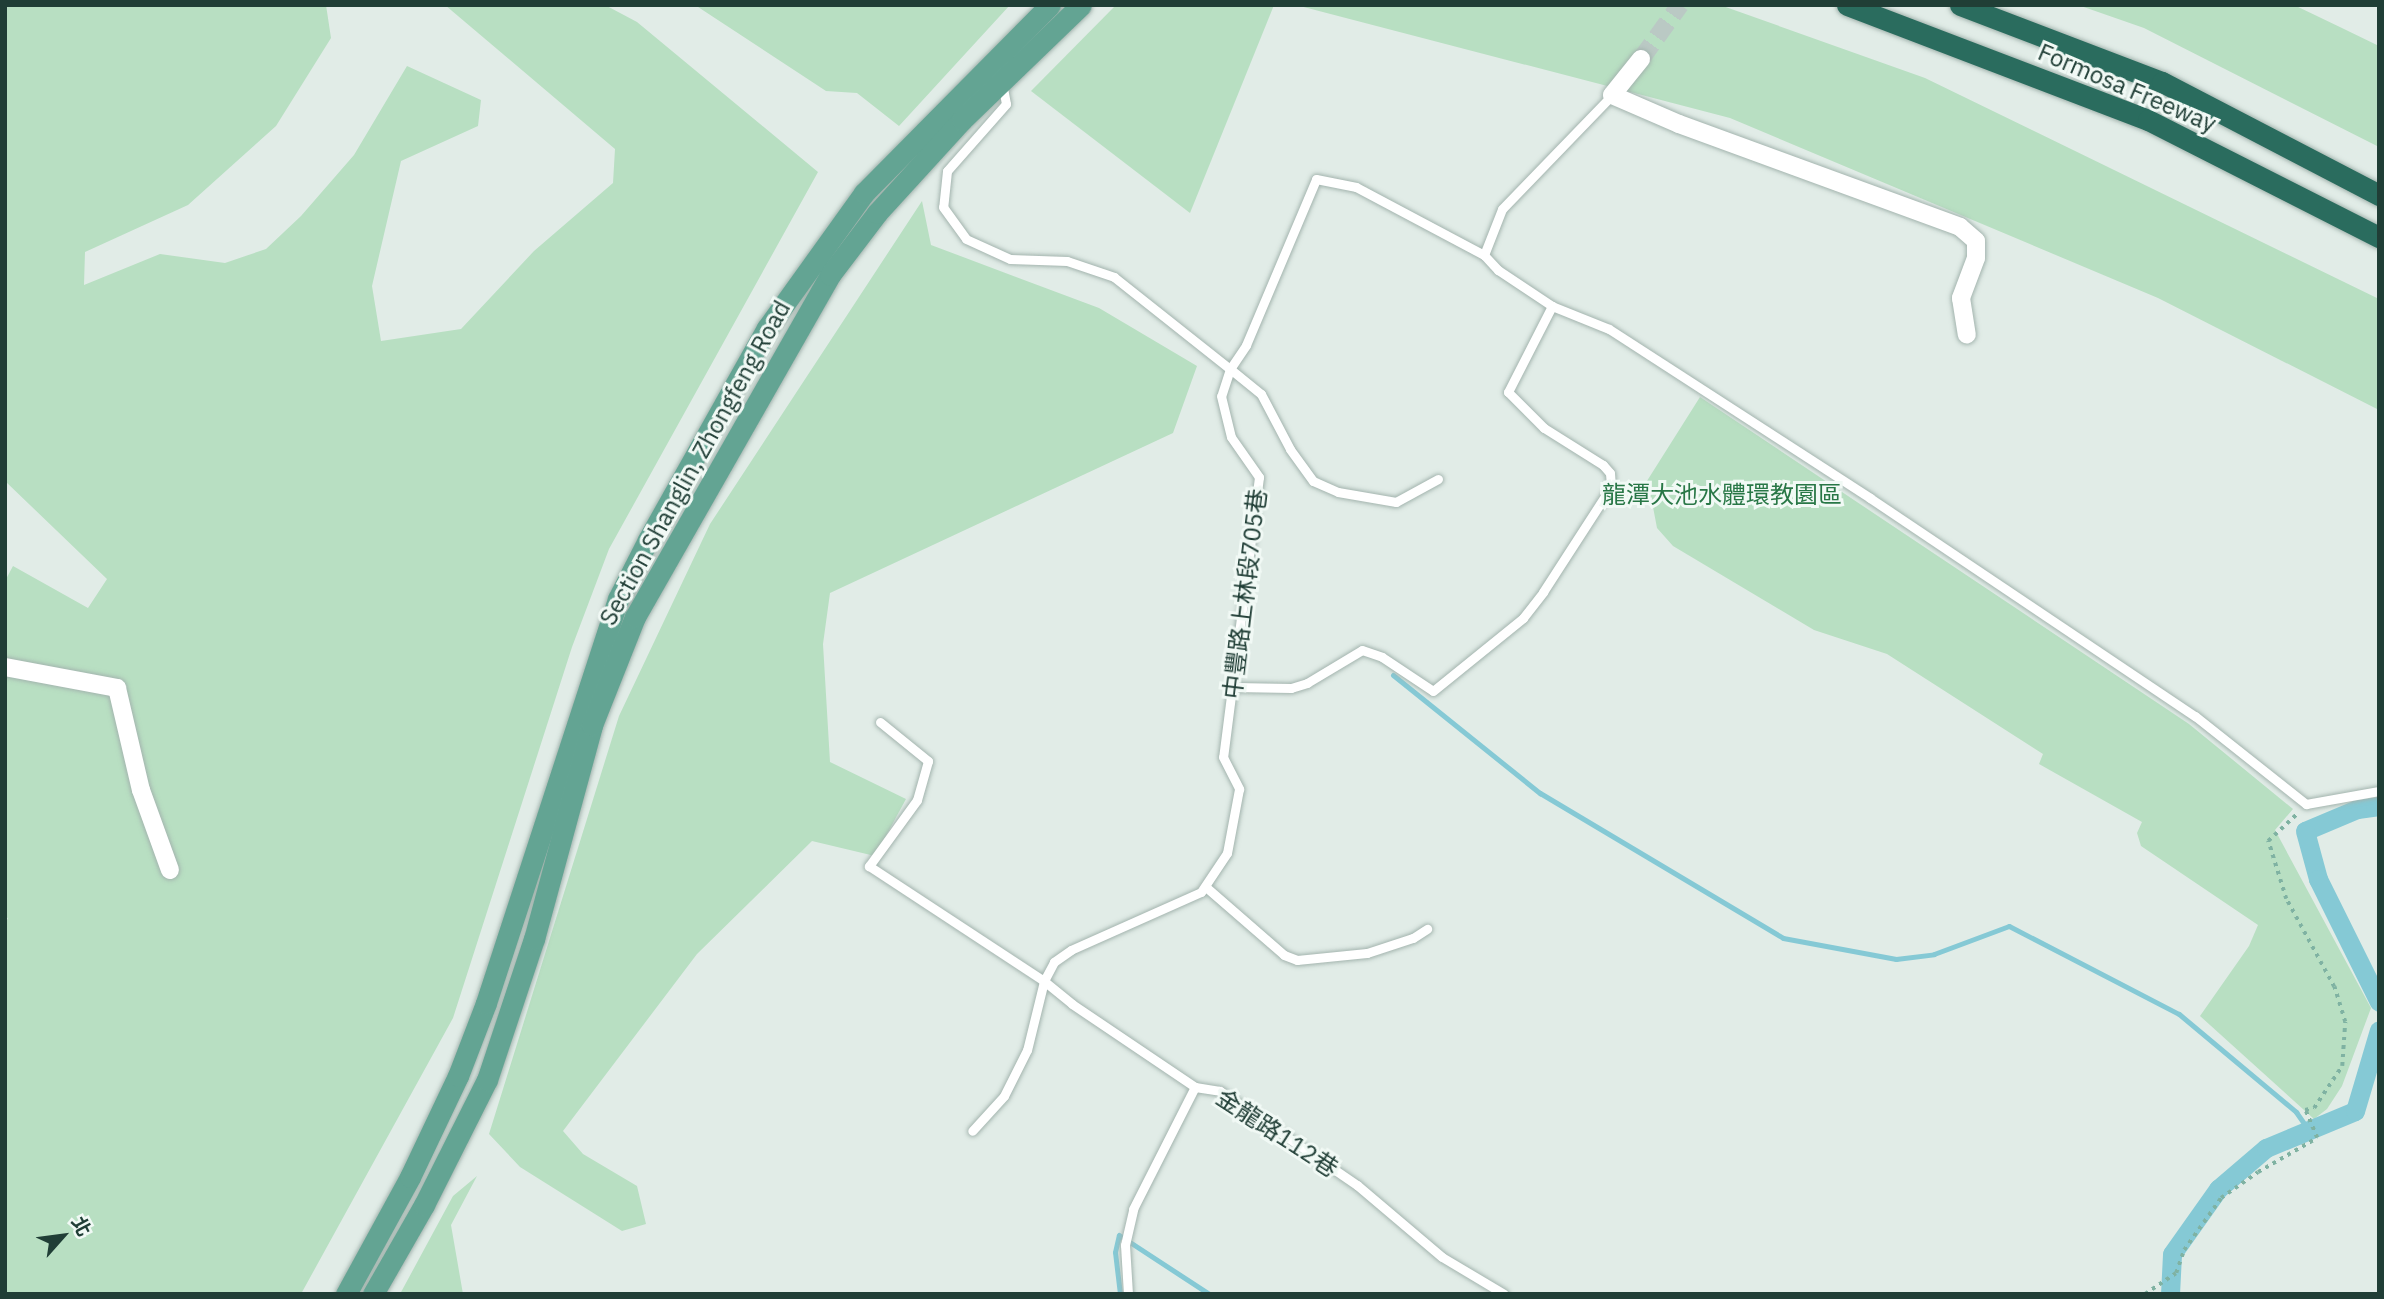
<!DOCTYPE html>
<meta charset="utf-8">
<style>
body{margin:0}
#map{position:relative;width:2384px;height:1299px;overflow:hidden;background:#e1ece7;font-family:"IBM Plex Sans","Noto Sans TC",sans-serif}
div>[style]{position:absolute}
.green>*{inset:0;background:#b8dfc2}
.stream>*{height:5px;margin:-2.5px;padding:0 2.5px;transform-origin:2.5px;border-radius:2.5px;background:#85c9d5}
.canal>*{height:19px;margin:-9.5px;padding:0 9.5px;transform-origin:9.5px;border-radius:9.5px;background:#85c9d5}
.minor-tunnel>*{height:18px;margin-top:-9px;transform-origin:0;background:repeating-linear-gradient(90deg,#bac9c4 0 18px,transparent 0 27px)}
.path>*{height:3.5px;margin-top:-1.75px;transform-origin:0;background:repeating-linear-gradient(90deg,#7fb2a2 0 3.5px,transparent 0 8.5px)}
.roads{filter:drop-shadow(0 0 2px #a3b4ae) drop-shadow(0 0 2px #a3b4ae)}
.service>*{height:9px;margin:-4.5px;padding:0 4.5px;transform-origin:4.5px;border-radius:4.5px;background:#fff}
.minor>*{height:18px;margin:-9px;padding:0 9px;transform-origin:9px;border-radius:9px;background:#fff}
.primary>*{height:21px;margin:-10.5px;padding:0 10.5px;transform-origin:10.5px;border-radius:10.5px;background:#63a493}
.motorway>*{height:21px;margin:-10.5px;padding:0 10.5px;transform-origin:10.5px;border-radius:10.5px;background:#2a6c5e}
span{translate:-50% -50%;white-space:nowrap;text-align:center;line-height:1.15;-webkit-text-stroke:6px #f1f9f5;paint-order:stroke}
.street-label{font-size:24px;color:#203e36}
.park-label{font-size:24px;color:#287746}
.frame{position:absolute;inset:0;border:7px solid #203e36;pointer-events:none}
.north{position:absolute;left:28px;top:1201px;width:70px;height:70px;-webkit-text-stroke:5px #f1f9f5;paint-order:stroke;rotate:62deg;font-size:19px;font-weight:700;line-height:28px;text-align:center;color:#203e36}
.north::after{content:'';display:block;margin:auto;width:24px;height:32px;background:#203e36;clip-path:polygon(50% 0,100% 100%,50% 72%,0 100%)}
</style>
<div id="map">
<div class="green">
<div style="clip-path:polygon(5px 5px,326px 5px,331px 38px,276px 126px,188px 205px,85px 252px,84px 285px,160px 254px,225px 263px,266px 249px,301px 216px,354px 155px,407px 66px,481px 100px,478px 126px,401px 161px,372px 286px,381px 341px,461px 329px,534px 251px,613px 183px,615px 149px,445px 5px,605px 5px,637px 22px,818px 172px,609px 549px,572px 647px,453px 1018px,301px 1294px,5px 1294px,5px 924px,8px 918px,5px 917px,5px 581px,13px 566px,88px 608px,107px 579px,5px 481px)"></div>
<div style="clip-path:polygon(695px 5px,1010px 5px,899px 126px,857px 93px,826px 91px)"></div>
<div style="clip-path:polygon(1116px 5px,1274px 5px,1190px 213px,1031px 91px)"></div>
<div style="clip-path:polygon(1296px 5px,1720px 5px,1925px 78px,2379px 299px,2379px 410px,2158px 298px,1730px 118px)"></div>
<div style="clip-path:polygon(2078px 5px,2294px 5px,2344px 29px,2379px 46px,2379px 147px,2144px 28px)"></div>
<div style="clip-path:polygon(922px 201px,931px 245px,1099px 308px,1197px 366px,1173px 433px,830px 593px,823px 644px,830px 762px,906px 799px,875px 856px,812px 841px,697px 954px,563px 1131px,583px 1154px,637px 1186px,646px 1224px,622px 1231px,520px 1167px,489px 1134px,619px 716px,710px 524px)"></div>
<div style="clip-path:polygon(1700px 397px,2189px 724px,2293px 809px,2275px 830px,2371px 1008px,2342px 1086px,2327px 1109px,2314px 1119px,2200px 1016px,2249px 946px,2258px 925px,2141px 846px,2137px 833px,2142px 822px,2039px 764px,2043px 754px,1887px 654px,1814px 630px,1673px 546px,1657px 528px,1653px 507px,1640px 492px)"></div>
<div style="clip-path:polygon(477px 1176px,451px 1225px,463px 1294px,400px 1294px,453px 1196px)"></div>
</div>
<div class="stream">
<div style="left:1393px;top:675px;width:189px;rotate:38.8deg"></div>
<div style="left:1540px;top:793px;width:283px;rotate:30.8deg"></div>
<div style="left:1783px;top:938px;width:115px;rotate:10.5deg"></div>
<div style="left:1896px;top:959px;width:38px;rotate:-7deg"></div>
<div style="left:1934px;top:954px;width:80px;rotate:-20.5deg"></div>
<div style="left:2009px;top:926px;width:191px;rotate:27.4deg"></div>
<div style="left:2179px;top:1014px;width:153px;rotate:39.9deg"></div>
<div style="left:2296px;top:1112px;width:21px;rotate:55deg"></div>
<div style="left:1120px;top:1294px;width:42px;rotate:-96.8deg"></div>
<div style="left:1115px;top:1252px;width:17px;rotate:-77deg"></div>
<div style="left:1119px;top:1235px;width:108px;rotate:33.2deg"></div>
</div>
<div class="canal">
<div style="left:2379px;top:806px;width:22px;rotate:172deg"></div>
<div style="left:2357px;top:809px;width:56px;rotate:157.1deg"></div>
<div style="left:2305px;top:831px;width:50px;rotate:74.8deg"></div>
<div style="left:2318px;top:879px;width:137px;rotate:63.6deg"></div>
<div style="left:2170px;top:1294px;width:40px;rotate:-87.1deg"></div>
<div style="left:2172px;top:1254px;width:80px;rotate:-54.7deg"></div>
<div style="left:2218px;top:1189px;width:63px;rotate:-40.5deg"></div>
<div style="left:2266px;top:1148px;width:96px;rotate:-22.6deg"></div>
<div style="left:2355px;top:1111px;width:84px;rotate:-73.5deg"></div>
</div>
<div class="minor-tunnel">
<div style="left:1641px;top:59px;width:67px;rotate:-54.2deg"></div>
</div>
<div class="path">
<div style="left:2145px;top:1294px;width:37px;rotate:-34deg"></div>
<div style="left:2176px;top:1273px;width:24px;rotate:-71deg"></div>
<div style="left:2184px;top:1250px;width:64px;rotate:-54.6deg"></div>
<div style="left:2221px;top:1198px;width:45px;rotate:-35.1deg"></div>
<div style="left:2258px;top:1172px;width:68px;rotate:-30deg"></div>
<div style="left:2317px;top:1138px;width:30px;rotate:-113deg"></div>
<div style="left:2305px;top:1110px;width:9px;rotate:-13deg"></div>
<div style="left:2314px;top:1108px;width:50px;rotate:-56.3deg"></div>
<div style="left:2342px;top:1066px;width:44px;rotate:-86.1deg"></div>
<div style="left:2345px;top:1022px;width:37px;rotate:-107deg"></div>
<div style="left:2334px;top:987px;width:100px;rotate:-118.6deg"></div>
<div style="left:2286px;top:899px;width:61px;rotate:-107.2deg"></div>
<div style="left:2268px;top:841px;width:41px;rotate:-43deg"></div>
</div>
<div class="roads">
<div class="service">
<div style="left:1002px;top:83px;width:21px;rotate:79deg"></div>
<div style="left:1006px;top:104px;width:89px;rotate:131.4deg"></div>
<div style="left:947px;top:171px;width:36px;rotate:96deg"></div>
<div style="left:943px;top:207px;width:39px;rotate:54deg"></div>
<div style="left:966px;top:239px;width:48px;rotate:24.4deg"></div>
<div style="left:1010px;top:259px;width:57px;rotate:2deg"></div>
<div style="left:1067px;top:261px;width:50px;rotate:18.8deg"></div>
<div style="left:1114px;top:277px;width:148px;rotate:38.4deg"></div>
<div style="left:1230px;top:369px;width:28px;rotate:108deg"></div>
<div style="left:1221px;top:396px;width:42px;rotate:76.3deg"></div>
<div style="left:1231px;top:437px;width:49px;rotate:55deg"></div>
<div style="left:1259px;top:477px;width:282px;rotate:97.3deg"></div>
<div style="left:1223px;top:757px;width:36px;rotate:63deg"></div>
<div style="left:1239px;top:789px;width:65px;rotate:100.6deg"></div>
<div style="left:1227px;top:853px;width:47px;rotate:123.7deg"></div>
<div style="left:1201px;top:892px;width:142px;rotate:156deg"></div>
<div style="left:1071px;top:950px;width:21px;rotate:145deg"></div>
<div style="left:1054px;top:962px;width:21px;rotate:118deg"></div>
<div style="left:1044px;top:981px;width:36px;rotate:39deg"></div>
<div style="left:1072px;top:1004px;width:148px;rotate:34deg"></div>
<div style="left:1195px;top:1087px;width:25px;rotate:9deg"></div>
<div style="left:1220px;top:1091px;width:166px;rotate:34.5deg"></div>
<div style="left:1357px;top:1185px;width:111px;rotate:40.3deg"></div>
<div style="left:1442px;top:1257px;width:72px;rotate:30.8deg"></div>
<div style="left:1484px;top:255px;width:49px;rotate:-68.6deg"></div>
<div style="left:1502px;top:209px;width:158px;rotate:-46deg"></div>
<div style="left:1438px;top:479px;width:48px;rotate:151.3deg"></div>
<div style="left:1396px;top:502px;width:59px;rotate:-170.2deg"></div>
<div style="left:1338px;top:492px;width:27px;rotate:-156deg"></div>
<div style="left:1313px;top:481px;width:39px;rotate:-126deg"></div>
<div style="left:1290px;top:449px;width:62px;rotate:-117.8deg"></div>
<div style="left:1261px;top:394px;width:40px;rotate:-141deg"></div>
<div style="left:1230px;top:369px;width:29px;rotate:-56deg"></div>
<div style="left:1246px;top:345px;width:180px;rotate:-67.1deg"></div>
<div style="left:1316px;top:179px;width:41px;rotate:11.3deg"></div>
<div style="left:1356px;top:187px;width:145px;rotate:28deg"></div>
<div style="left:1484px;top:255px;width:21px;rotate:47deg"></div>
<div style="left:1498px;top:270px;width:65px;rotate:33.7deg"></div>
<div style="left:1552px;top:306px;width:61px;rotate:22deg"></div>
<div style="left:1609px;top:329px;width:311px;rotate:32.9deg"></div>
<div style="left:1870px;top:498px;width:391px;rotate:33.9deg"></div>
<div style="left:2195px;top:716px;width:142px;rotate:38.4deg"></div>
<div style="left:2306px;top:804px;width:74px;rotate:-10.1deg"></div>
<div style="left:1234px;top:687px;width:57px;rotate:1deg"></div>
<div style="left:1291px;top:688px;width:17px;rotate:-17deg"></div>
<div style="left:1307px;top:683px;width:64px;rotate:-31deg"></div>
<div style="left:1362px;top:650px;width:21px;rotate:19deg"></div>
<div style="left:1382px;top:657px;width:61px;rotate:33.7deg"></div>
<div style="left:1433px;top:691px;width:116px;rotate:-39deg"></div>
<div style="left:1523px;top:618px;width:33px;rotate:-52deg"></div>
<div style="left:1543px;top:592px;width:125px;rotate:-57.1deg"></div>
<div style="left:1611px;top:487px;width:14px;rotate:-94deg"></div>
<div style="left:1610px;top:473px;width:11px;rotate:-131deg"></div>
<div style="left:1603px;top:465px;width:70px;rotate:-147.9deg"></div>
<div style="left:1544px;top:428px;width:51px;rotate:-135deg"></div>
<div style="left:1508px;top:392px;width:97px;rotate:-62.9deg"></div>
<div style="left:880px;top:722px;width:62px;rotate:39.1deg"></div>
<div style="left:928px;top:761px;width:41px;rotate:105.8deg"></div>
<div style="left:917px;top:800px;width:82px;rotate:126deg"></div>
<div style="left:869px;top:866px;width:209px;rotate:33.3deg"></div>
<div style="left:1044px;top:981px;width:71px;rotate:103.8deg"></div>
<div style="left:1027px;top:1050px;width:51px;rotate:116.6deg"></div>
<div style="left:1004px;top:1096px;width:47px;rotate:132.4deg"></div>
<div style="left:1207px;top:888px;width:102px;rotate:41deg"></div>
<div style="left:1284px;top:955px;width:14px;rotate:21deg"></div>
<div style="left:1297px;top:960px;width:70px;rotate:-5.7deg"></div>
<div style="left:1367px;top:953px;width:48px;rotate:-18.1deg"></div>
<div style="left:1413px;top:938px;width:17px;rotate:-33deg"></div>
<div style="left:1128px;top:1294px;width:49px;rotate:-93.5deg"></div>
<div style="left:1125px;top:1245px;width:37px;rotate:-77deg"></div>
<div style="left:1133px;top:1209px;width:137px;rotate:-63.1deg"></div>
</div>
<div class="minor">
<div style="left:1641px;top:59px;width:46px;rotate:128.9deg"></div>
<div style="left:1612px;top:95px;width:73px;rotate:23.4deg"></div>
<div style="left:1679px;top:124px;width:299px;rotate:20.1deg"></div>
<div style="left:1960px;top:227px;width:21px;rotate:41deg"></div>
<div style="left:1976px;top:241px;width:17px;rotate:90deg"></div>
<div style="left:1976px;top:258px;width:43px;rotate:110.6deg"></div>
<div style="left:1961px;top:298px;width:37px;rotate:81deg"></div>
<div style="left:5px;top:667px;width:114px;rotate:10.6deg"></div>
<div style="left:117px;top:688px;width:105px;rotate:76.8deg"></div>
<div style="left:141px;top:790px;width:85px;rotate:70.1deg"></div>
</div>
<div class="primary">
<div style="left:346px;top:1294px;width:133px;rotate:-61.3deg"></div>
<div style="left:410px;top:1177px;width:112px;rotate:-64.6deg"></div>
<div style="left:458px;top:1076px;width:78px;rotate:-69deg"></div>
<div style="left:486px;top:1003px;width:425px;rotate:-71.9deg"></div>
<div style="left:618px;top:599px;width:66px;rotate:-63deg"></div>
<div style="left:648px;top:540px;width:243px;rotate:-60.7deg"></div>
<div style="left:767px;top:328px;width:166px;rotate:-54.3deg"></div>
<div style="left:864px;top:193px;width:264px;rotate:-45.3deg"></div>
<div style="left:373px;top:1294px;width:103px;rotate:-60.2deg"></div>
<div style="left:424px;top:1205px;width:140px;rotate:-63.3deg"></div>
<div style="left:487px;top:1080px;width:149px;rotate:-71.6deg"></div>
<div style="left:534px;top:939px;width:222px;rotate:-74.8deg"></div>
<div style="left:592px;top:725px;width:116px;rotate:-68.3deg"></div>
<div style="left:635px;top:617px;width:394px;rotate:-60.3deg"></div>
<div style="left:830px;top:275px;width:78px;rotate:-52.8deg"></div>
<div style="left:877px;top:213px;width:126px;rotate:-47.6deg"></div>
<div style="left:962px;top:120px;width:165px;rotate:-44deg"></div>
</div>
<div class="motorway">
<div style="left:1847px;top:5px;width:322px;rotate:20.9deg"></div>
<div style="left:2148px;top:120px;width:259px;rotate:26.9deg"></div>
<div style="left:1960px;top:5px;width:216px;rotate:20.9deg"></div>
<div style="left:2162px;top:82px;width:245px;rotate:27.5deg"></div>
</div>
</div>
<div class="street-label">
<span style="left:2127px;top:88px;rotate:23deg">Formosa Freeway</span>
<span style="left:695px;top:463px;rotate:-61deg">Section Shanglin, Zhongfeng Road</span>
<span style="left:1245px;top:594px;rotate:-83deg">中豐路上林段705巷</span>
<span style="left:1277px;top:1133px;rotate:33deg">金龍路112巷</span>
</div>
<div class="park-label">
<span style="left:1722px;top:495px">龍潭大池水體環教園區</span>
</div>
<div class="frame"></div>
<div class="north">北</div>
</div>
